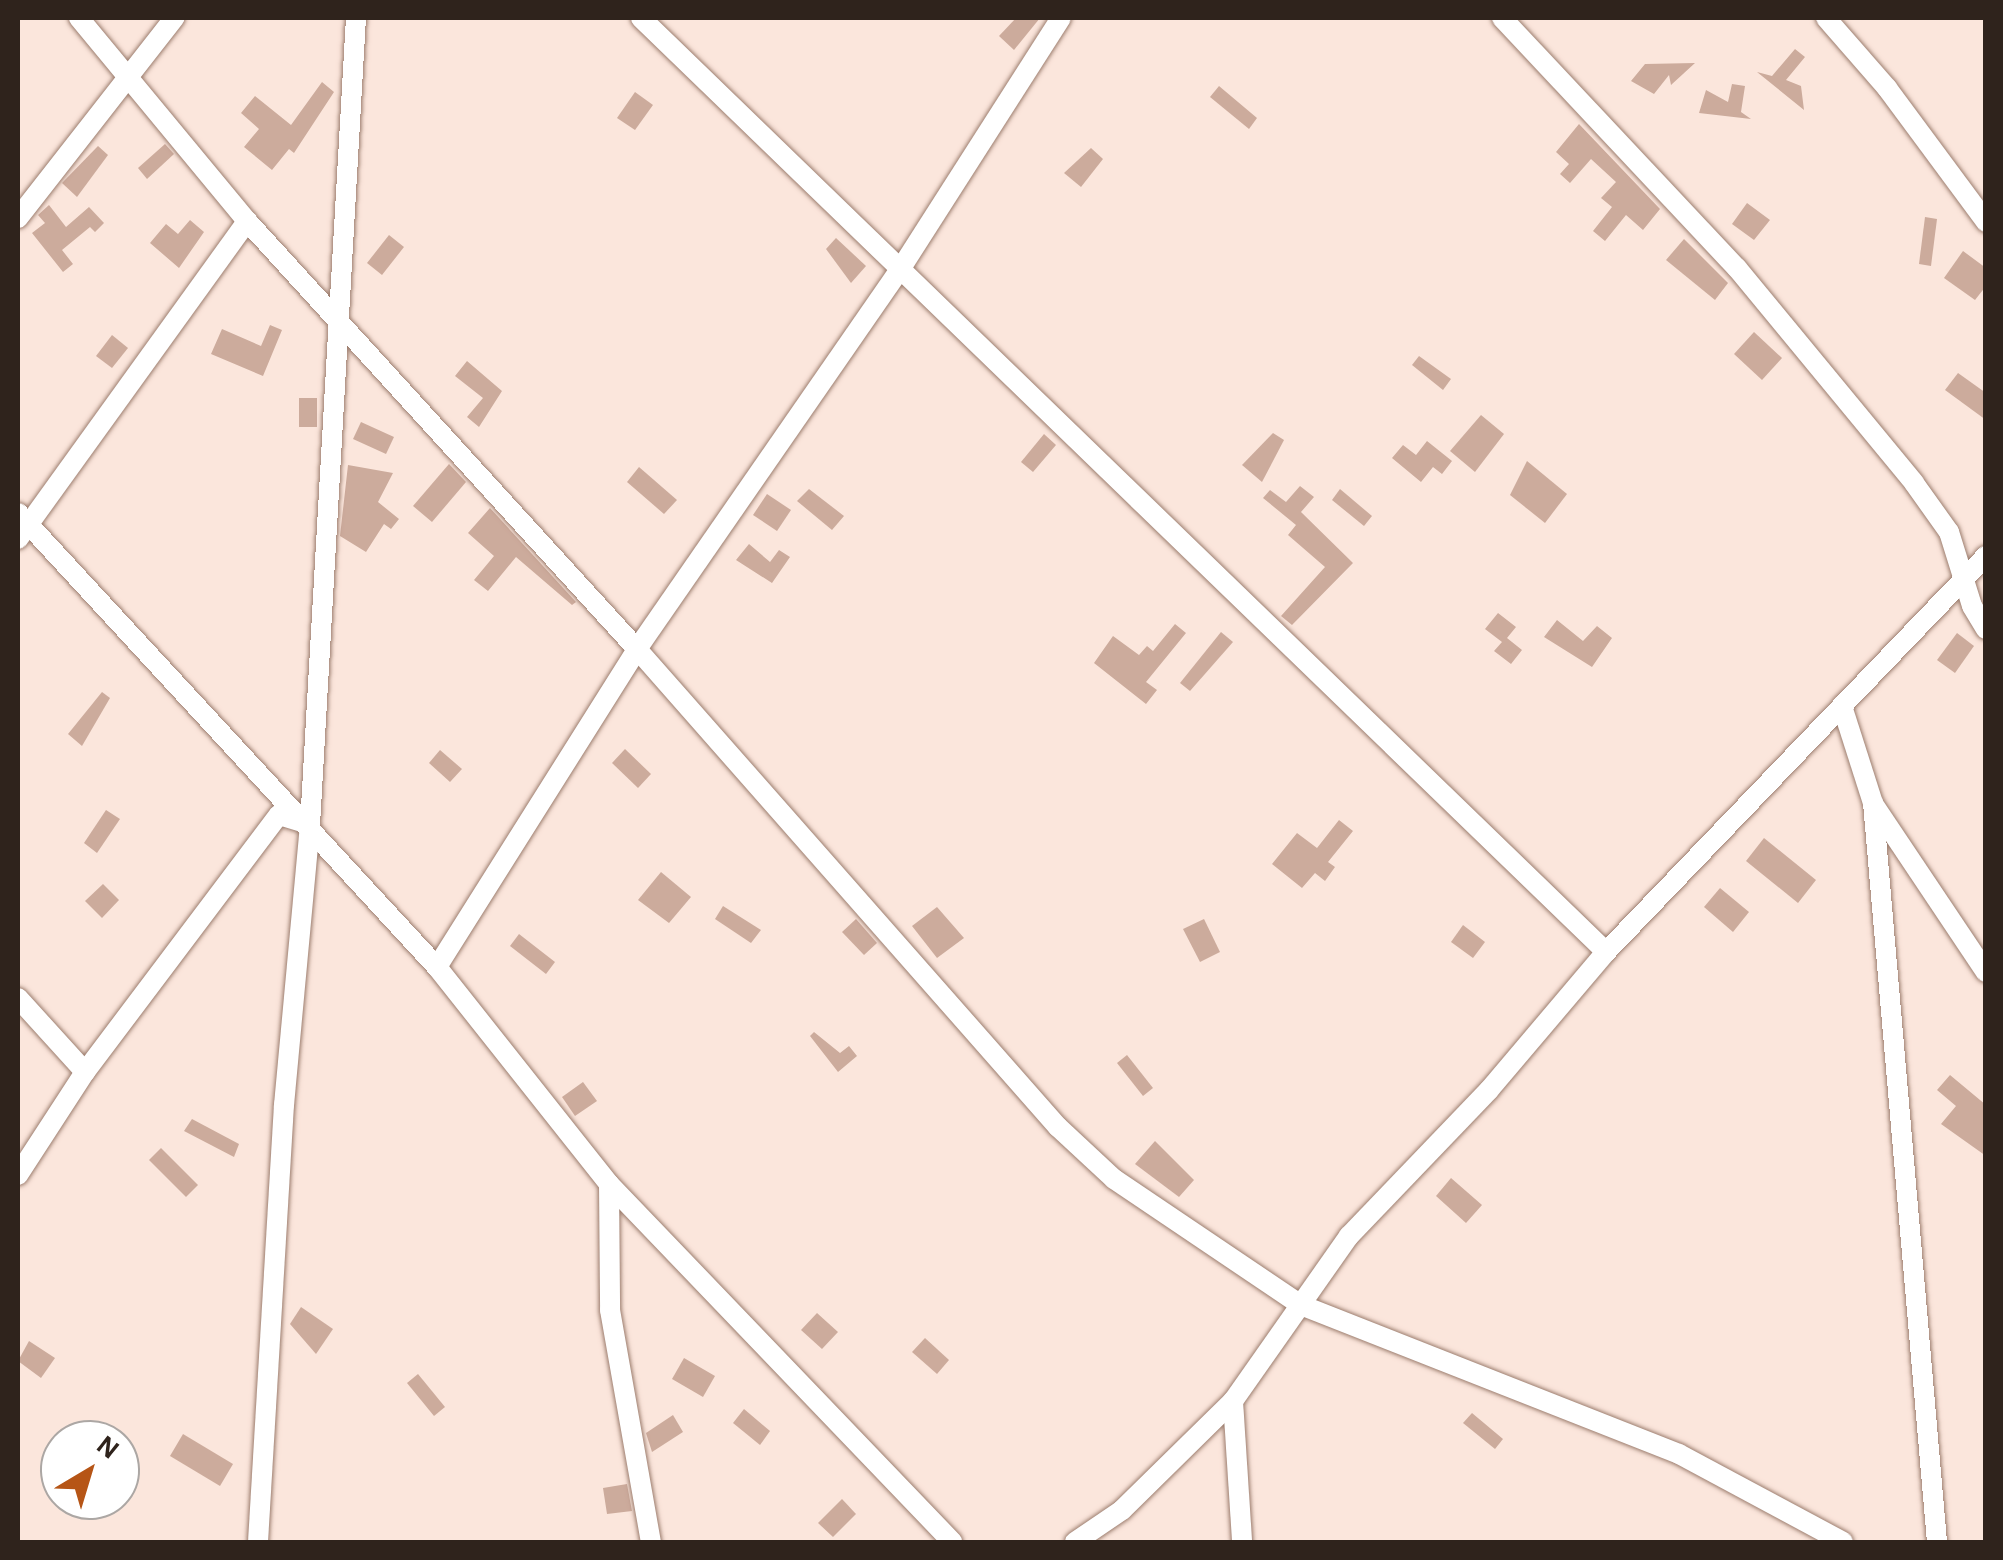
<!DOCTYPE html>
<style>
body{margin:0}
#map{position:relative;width:2003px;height:1560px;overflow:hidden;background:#fbe6dc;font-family:"Alegreya Sans",sans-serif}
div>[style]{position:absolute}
.building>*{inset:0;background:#ccab9c}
.roads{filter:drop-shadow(0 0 2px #9c7d6e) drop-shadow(0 0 2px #9c7d6e)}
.minor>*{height:20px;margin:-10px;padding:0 10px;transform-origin:10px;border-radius:10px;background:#fff}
span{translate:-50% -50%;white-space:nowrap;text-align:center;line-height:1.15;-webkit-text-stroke:10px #fff;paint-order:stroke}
.frame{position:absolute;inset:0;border:20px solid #2f231c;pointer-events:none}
.north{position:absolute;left:40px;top:1420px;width:100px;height:100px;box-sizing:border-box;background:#fff;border:2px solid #aca7a4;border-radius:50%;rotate:38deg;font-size:28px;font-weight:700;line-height:40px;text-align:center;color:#2f231c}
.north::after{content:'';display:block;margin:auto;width:35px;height:45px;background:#b65516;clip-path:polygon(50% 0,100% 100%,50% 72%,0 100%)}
</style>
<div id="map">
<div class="building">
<div style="clip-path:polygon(1016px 18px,1040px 18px,1014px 50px,999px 36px)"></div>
<div style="clip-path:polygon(1795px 49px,1805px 57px,1786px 80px,1801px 86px,1804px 110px,1757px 72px,1772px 76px)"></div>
<div style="clip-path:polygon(1695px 63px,1671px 85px,1669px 75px,1654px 94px,1631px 81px,1645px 64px)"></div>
<div style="clip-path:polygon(322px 82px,334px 92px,294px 153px,289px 149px,272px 170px,244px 147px,259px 129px,241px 113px,255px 96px,291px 125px)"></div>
<div style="clip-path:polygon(1732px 84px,1745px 86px,1741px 112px,1751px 119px,1699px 113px,1706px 90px,1728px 102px)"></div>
<div style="clip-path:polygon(1219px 86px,1257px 118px,1249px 129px,1210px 97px)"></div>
<div style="clip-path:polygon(635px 92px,653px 105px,635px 130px,617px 118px)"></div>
<div style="clip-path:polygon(1579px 124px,1660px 209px,1643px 230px,1626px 215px,1605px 241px,1593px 231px,1612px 207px,1601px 198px,1616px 182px,1591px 159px,1570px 183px,1560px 174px,1569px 164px,1556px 152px)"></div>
<div style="clip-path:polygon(165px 144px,174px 154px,147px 179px,138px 168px)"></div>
<div style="clip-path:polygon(98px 146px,108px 155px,77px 197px,62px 183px)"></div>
<div style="clip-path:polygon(1091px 148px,1103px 159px,1081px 187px,1064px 173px)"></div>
<div style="clip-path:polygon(1747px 203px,1770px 220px,1754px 240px,1732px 224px)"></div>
<div style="clip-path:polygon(49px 205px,66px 227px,89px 207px,104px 223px,95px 232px,90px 227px,62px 250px,73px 264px,63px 272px,32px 233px,45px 223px,38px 215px)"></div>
<div style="clip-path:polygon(1925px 217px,1937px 219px,1931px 266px,1919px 264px)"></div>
<div style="clip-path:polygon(190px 220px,204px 232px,179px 268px,150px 243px,166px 224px,178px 234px)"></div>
<div style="clip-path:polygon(389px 235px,404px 247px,382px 275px,367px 263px)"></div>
<div style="clip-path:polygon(836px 238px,866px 266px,851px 283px,826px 249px)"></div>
<div style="clip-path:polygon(1684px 239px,1728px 283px,1715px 300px,1666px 260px)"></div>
<div style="clip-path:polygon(1963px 251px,1986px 268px,1986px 286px,1975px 300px,1944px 278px)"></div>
<div style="clip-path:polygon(270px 325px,282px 330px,263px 376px,211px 354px,222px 329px,261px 346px)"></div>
<div style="clip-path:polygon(1754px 332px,1782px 358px,1762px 380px,1734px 354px)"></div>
<div style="clip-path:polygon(112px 335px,128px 348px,112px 368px,96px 356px)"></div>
<div style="clip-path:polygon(1419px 356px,1451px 379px,1443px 390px,1412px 365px)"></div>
<div style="clip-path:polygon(467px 361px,502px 391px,479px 427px,467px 417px,483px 398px,455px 376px)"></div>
<div style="clip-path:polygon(1958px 373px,1986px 393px,1986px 420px,1945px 390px)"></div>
<div style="clip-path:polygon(299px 398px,317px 398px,317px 427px,299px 427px)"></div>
<div style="clip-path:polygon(1481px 415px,1504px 434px,1475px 472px,1450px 451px)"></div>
<div style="clip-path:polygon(361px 422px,394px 437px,386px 454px,353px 439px)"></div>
<div style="clip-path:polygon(1273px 433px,1284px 440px,1262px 482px,1242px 465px)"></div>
<div style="clip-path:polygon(1044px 434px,1056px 445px,1033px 472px,1021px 462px)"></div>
<div style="clip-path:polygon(1427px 441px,1452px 461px,1442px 474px,1433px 467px,1421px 482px,1392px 458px,1403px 445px,1416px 455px)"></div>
<div style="clip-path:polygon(1527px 461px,1567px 494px,1545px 523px,1510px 495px)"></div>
<div style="clip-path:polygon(449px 464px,466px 482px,432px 522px,413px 506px)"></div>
<div style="clip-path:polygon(348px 465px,393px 473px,378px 502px,399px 519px,391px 529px,384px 524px,366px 552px,340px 536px)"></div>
<div style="clip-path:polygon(639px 467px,677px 500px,664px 514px,627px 482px)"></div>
<div style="clip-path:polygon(1300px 486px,1314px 497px,1301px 512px,1353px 563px,1292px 625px,1281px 616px,1325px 567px,1288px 535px,1296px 525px,1263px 498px,1270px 490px,1286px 502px)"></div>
<div style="clip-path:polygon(809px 489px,844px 516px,832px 530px,797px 501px)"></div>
<div style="clip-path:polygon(1340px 489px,1372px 516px,1364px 526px,1332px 500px)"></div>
<div style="clip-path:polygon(767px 494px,791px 510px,777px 531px,753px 515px)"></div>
<div style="clip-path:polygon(490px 508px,576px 602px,572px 605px,516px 557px,488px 591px,474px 580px,494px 556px,468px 533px)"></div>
<div style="clip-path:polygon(749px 544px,770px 562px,779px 550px,790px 557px,772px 583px,736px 560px)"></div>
<div style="clip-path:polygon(1498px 613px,1516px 627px,1507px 638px,1522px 650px,1511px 664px,1494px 651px,1502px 642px,1485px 629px)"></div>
<div style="clip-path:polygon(1557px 620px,1583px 641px,1597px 626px,1612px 638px,1592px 667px,1544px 637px)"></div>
<div style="clip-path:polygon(1175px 624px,1186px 633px,1146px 682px,1157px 690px,1146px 704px,1094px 663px,1113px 636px,1139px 655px,1147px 646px,1153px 651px)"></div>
<div style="clip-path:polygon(1221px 632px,1233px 642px,1190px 691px,1180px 683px)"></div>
<div style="clip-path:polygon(1957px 633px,1974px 646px,1955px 673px,1937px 660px)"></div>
<div style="clip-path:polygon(102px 692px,110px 698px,82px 746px,68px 734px)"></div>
<div style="clip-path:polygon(625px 749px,651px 774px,638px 788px,612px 763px)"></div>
<div style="clip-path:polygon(440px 750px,462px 769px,450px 782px,429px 763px)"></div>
<div style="clip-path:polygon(106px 810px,120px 819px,97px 853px,84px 843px)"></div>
<div style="clip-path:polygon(1339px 820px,1353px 831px,1328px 862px,1335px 867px,1325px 881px,1315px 873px,1302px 888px,1272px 864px,1297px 833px,1317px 848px)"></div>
<div style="clip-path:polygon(1764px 838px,1816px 880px,1798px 903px,1746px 861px)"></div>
<div style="clip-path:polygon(661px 872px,691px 897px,669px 923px,638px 900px)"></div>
<div style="clip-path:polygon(103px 884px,119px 900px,102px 918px,85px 901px)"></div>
<div style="clip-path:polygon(1720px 888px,1749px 912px,1733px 932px,1704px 907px)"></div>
<div style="clip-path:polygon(723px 906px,761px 930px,751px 943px,715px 919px)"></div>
<div style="clip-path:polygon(937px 907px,964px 938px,937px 958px,912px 926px)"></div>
<div style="clip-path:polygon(856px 919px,877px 943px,864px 955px,842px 932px)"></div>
<div style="clip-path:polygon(1204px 919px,1220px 952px,1200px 962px,1183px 929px)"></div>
<div style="clip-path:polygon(1463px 925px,1485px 942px,1473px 958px,1451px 942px)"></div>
<div style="clip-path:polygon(519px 934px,555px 962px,546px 974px,510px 946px)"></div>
<div style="clip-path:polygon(814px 1032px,840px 1053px,849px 1046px,857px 1056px,838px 1072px,810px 1036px)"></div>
<div style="clip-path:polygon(1127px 1055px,1153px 1088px,1143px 1096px,1117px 1063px)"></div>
<div style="clip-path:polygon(1950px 1075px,1986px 1105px,1986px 1156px,1941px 1124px,1956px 1106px,1937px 1090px)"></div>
<div style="clip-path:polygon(583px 1082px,597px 1101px,575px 1116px,562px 1097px)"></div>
<div style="clip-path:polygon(192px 1119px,239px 1144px,234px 1157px,184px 1131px)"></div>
<div style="clip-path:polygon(1155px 1141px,1194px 1180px,1179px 1197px,1135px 1164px)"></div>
<div style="clip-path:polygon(161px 1148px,198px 1185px,186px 1197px,149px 1160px)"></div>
<div style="clip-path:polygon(1451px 1178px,1482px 1205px,1466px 1223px,1436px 1196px)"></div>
<div style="clip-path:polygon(301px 1307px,333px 1329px,316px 1354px,290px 1324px)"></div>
<div style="clip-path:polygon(817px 1313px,838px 1332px,822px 1349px,801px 1330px)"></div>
<div style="clip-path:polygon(925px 1338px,949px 1360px,937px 1374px,912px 1352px)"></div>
<div style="clip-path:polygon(29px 1341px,55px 1358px,41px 1378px,18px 1361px)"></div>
<div style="clip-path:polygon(684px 1358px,715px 1376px,703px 1397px,672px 1379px)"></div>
<div style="clip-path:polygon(418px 1374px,445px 1407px,434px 1416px,407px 1383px)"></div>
<div style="clip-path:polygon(744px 1409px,770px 1431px,760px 1445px,733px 1423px)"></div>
<div style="clip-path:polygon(1472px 1413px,1503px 1439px,1495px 1449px,1463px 1423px)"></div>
<div style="clip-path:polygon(673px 1415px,683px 1432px,652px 1452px,646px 1433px)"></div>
<div style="clip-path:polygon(183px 1434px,233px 1464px,220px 1486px,170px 1456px)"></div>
<div style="clip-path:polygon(627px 1484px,632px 1511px,607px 1514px,603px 1488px)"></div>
<div style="clip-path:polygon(842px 1499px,856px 1514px,833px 1537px,818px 1523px)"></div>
</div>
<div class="roads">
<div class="minor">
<div style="left:79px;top:18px;width:264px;rotate:50.4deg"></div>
<div style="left:247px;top:221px;width:579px;rotate:47.66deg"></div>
<div style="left:637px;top:649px;width:637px;rotate:48.63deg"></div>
<div style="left:1058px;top:1127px;width:76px;rotate:42.9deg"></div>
<div style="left:1114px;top:1179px;width:225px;rotate:34deg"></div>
<div style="left:1301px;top:1305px;width:406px;rotate:21.5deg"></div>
<div style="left:1679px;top:1454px;width:186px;rotate:28.2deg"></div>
<div style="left:641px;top:18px;width:1343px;rotate:44.06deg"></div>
<div style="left:1502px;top:18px;width:343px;rotate:46.8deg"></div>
<div style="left:1737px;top:268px;width:278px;rotate:50.5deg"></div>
<div style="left:1914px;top:483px;width:60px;rotate:54.5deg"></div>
<div style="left:1949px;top:532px;width:77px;rotate:72.7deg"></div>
<div style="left:1972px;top:606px;width:27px;rotate:59deg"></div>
<div style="left:1826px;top:18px;width:93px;rotate:48.9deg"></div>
<div style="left:1887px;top:88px;width:167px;rotate:53.5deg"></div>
<div style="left:18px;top:218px;width:254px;rotate:-52deg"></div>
<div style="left:18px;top:513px;width:618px;rotate:47.3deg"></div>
<div style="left:437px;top:967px;width:277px;rotate:51.6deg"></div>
<div style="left:609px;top:1184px;width:496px;rotate:46.2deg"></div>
<div style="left:18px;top:539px;width:392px;rotate:-54.2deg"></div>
<div style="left:1842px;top:706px;width:102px;rotate:72.3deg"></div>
<div style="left:1873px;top:803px;width:742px;rotate:85.05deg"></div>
<div style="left:1874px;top:805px;width:201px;rotate:56.2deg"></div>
<div style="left:437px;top:967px;width:376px;rotate:-57.8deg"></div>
<div style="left:637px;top:649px;width:467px;rotate:-55.3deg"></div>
<div style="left:903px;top:265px;width:293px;rotate:-57.4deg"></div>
<div style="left:18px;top:998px;width:100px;rotate:47.8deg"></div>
<div style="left:18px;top:1175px;width:123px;rotate:-57deg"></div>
<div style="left:85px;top:1072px;width:322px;rotate:-53deg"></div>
<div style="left:279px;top:815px;width:30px;rotate:17deg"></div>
<div style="left:609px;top:1184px;width:126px;rotate:89.5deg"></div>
<div style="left:610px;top:1310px;width:236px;rotate:80deg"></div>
<div style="left:1233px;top:1401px;width:141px;rotate:86.3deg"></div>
<div style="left:258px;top:1542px;width:438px;rotate:-86.6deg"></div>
<div style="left:284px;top:1105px;width:281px;rotate:-84.7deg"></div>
<div style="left:310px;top:825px;width:808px;rotate:-86.74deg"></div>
<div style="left:1075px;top:1542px;width:57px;rotate:-34.2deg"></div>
<div style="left:1122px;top:1510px;width:156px;rotate:-44.5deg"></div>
<div style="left:1233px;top:1401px;width:202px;rotate:-54.9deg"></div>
<div style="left:1349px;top:1236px;width:202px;rotate:-46.2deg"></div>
<div style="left:1489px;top:1090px;width:181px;rotate:-49.7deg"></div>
<div style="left:1606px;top:952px;width:549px;rotate:-46.18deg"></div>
</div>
</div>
<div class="frame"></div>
<div class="north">N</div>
</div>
